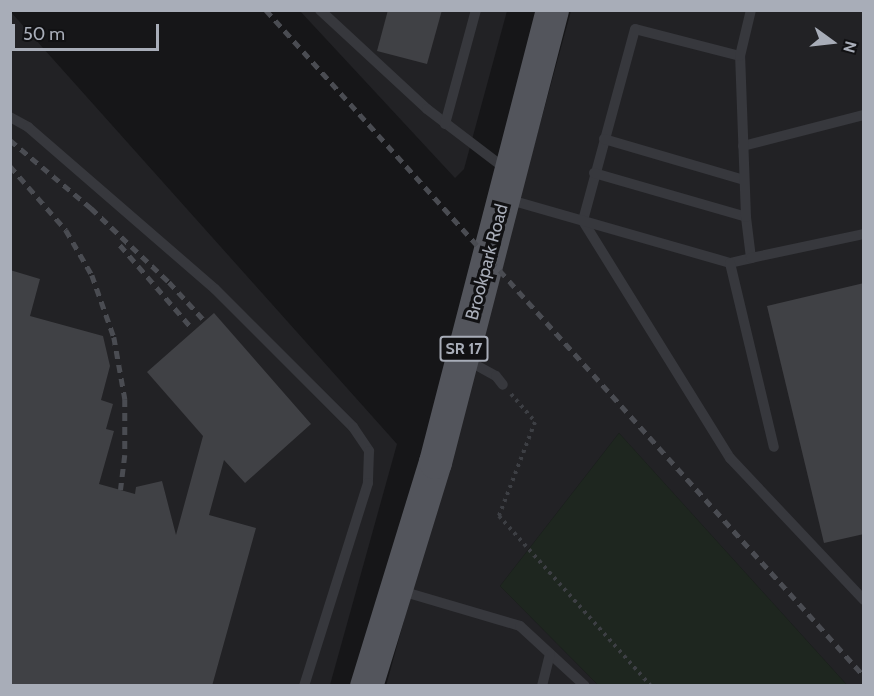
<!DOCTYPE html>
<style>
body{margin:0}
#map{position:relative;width:874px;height:696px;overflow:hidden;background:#161618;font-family:Cabin,sans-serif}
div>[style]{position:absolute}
.built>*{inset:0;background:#222225}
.green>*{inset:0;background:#1e261f}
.building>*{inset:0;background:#404145}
.path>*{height:4px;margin-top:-2px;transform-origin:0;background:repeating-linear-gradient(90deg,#3d3f44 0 3px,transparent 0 7.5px)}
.lane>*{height:10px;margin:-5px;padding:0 5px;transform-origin:5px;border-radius:5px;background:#37383d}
.primary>*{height:33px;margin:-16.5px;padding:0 16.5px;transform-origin:16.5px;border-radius:16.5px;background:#53555c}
.rail>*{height:4.5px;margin-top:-2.25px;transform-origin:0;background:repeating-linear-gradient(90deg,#4a4c52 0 8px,transparent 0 14px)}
span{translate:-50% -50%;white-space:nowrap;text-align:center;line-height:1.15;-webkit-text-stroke:6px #111113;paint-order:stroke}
.shield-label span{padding:2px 4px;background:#111113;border:2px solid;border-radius:4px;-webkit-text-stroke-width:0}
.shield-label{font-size:16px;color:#a8adb8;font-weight:700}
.street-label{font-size:18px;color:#a8adb8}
.frame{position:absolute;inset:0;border:12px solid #a8adb8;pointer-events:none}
.north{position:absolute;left:802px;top:12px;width:60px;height:60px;-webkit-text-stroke:4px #111113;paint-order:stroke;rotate:105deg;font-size:16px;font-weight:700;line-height:24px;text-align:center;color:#a8adb8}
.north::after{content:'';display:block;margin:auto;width:21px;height:27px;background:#a8adb8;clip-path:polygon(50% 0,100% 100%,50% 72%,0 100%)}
.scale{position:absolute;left:12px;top:24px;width:147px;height:27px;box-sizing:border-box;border:3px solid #a8adb8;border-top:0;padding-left:8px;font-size:18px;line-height:21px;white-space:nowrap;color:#a8adb8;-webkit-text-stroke:4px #111113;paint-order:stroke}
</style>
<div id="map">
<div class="built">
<div style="clip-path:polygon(10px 11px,397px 444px,330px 685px,11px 685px)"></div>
<div style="clip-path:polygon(300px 11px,507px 11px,464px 169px,455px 178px)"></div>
<div style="clip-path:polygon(571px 11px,863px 11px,863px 685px,847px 685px,619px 433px,500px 586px,598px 685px,386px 686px)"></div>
</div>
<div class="green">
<div style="clip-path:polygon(619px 433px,847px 685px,598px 685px,500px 586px)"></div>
</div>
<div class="building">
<div style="clip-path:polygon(388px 10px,442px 10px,427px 64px,377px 51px)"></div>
<div style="clip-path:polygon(10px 270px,40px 279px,30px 316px,103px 336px,110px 366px,101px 400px,113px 404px,106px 429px,114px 431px,99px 484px,135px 494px,136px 487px,162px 481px,176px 535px,203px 436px,147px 372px,214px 313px,311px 424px,245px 483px,224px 460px,209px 515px,256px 528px,212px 686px,10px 686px)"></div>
<div style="clip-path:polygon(864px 283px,864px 534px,824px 543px,767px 306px)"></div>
</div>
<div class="path">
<div style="left:511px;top:394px;width:37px;rotate:49deg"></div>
<div style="left:535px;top:422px;width:101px;rotate:111deg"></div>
<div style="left:499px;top:516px;width:228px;rotate:48.2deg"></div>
</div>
<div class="lane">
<div style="left:320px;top:10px;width:146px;rotate:42.8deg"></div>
<div style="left:427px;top:109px;width:101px;rotate:37.3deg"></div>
<div style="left:740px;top:56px;width:108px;rotate:-165.6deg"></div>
<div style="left:635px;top:29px;width:199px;rotate:105.2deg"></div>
<div style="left:583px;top:221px;width:279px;rotate:58.2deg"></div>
<div style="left:730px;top:458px;width:195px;rotate:46.7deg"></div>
<div style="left:10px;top:117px;width:21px;rotate:29deg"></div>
<div style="left:28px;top:127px;width:247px;rotate:40.9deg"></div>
<div style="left:215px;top:289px;width:195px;rotate:45deg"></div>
<div style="left:353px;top:427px;width:29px;rotate:56deg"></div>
<div style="left:369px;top:451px;width:32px;rotate:92deg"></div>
<div style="left:368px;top:483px;width:213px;rotate:107.5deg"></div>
<div style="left:445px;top:124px;width:118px;rotate:-74.8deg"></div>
<div style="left:604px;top:139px;width:146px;rotate:16.3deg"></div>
<div style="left:743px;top:146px;width:125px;rotate:-14.4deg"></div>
<div style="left:594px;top:173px;width:158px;rotate:16.1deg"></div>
<div style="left:507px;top:199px;width:232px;rotate:16deg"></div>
<div style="left:730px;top:263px;width:22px;rotate:-13deg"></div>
<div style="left:751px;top:258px;width:41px;rotate:-97deg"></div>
<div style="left:746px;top:217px;width:161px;rotate:-92.1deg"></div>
<div style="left:740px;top:56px;width:47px;rotate:-76.6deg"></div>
<div style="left:751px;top:258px;width:116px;rotate:-12deg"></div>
<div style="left:730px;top:263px;width:189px;rotate:76.6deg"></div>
<div style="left:465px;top:359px;width:35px;rotate:29deg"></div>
<div style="left:496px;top:376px;width:11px;rotate:52deg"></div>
<div style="left:398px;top:590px;width:127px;rotate:16.4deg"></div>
<div style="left:520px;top:626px;width:88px;rotate:42.7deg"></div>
<div style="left:542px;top:686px;width:33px;rotate:-76deg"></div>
</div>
<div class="primary">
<div style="left:366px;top:686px;width:234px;rotate:-72.9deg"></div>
<div style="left:435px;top:462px;width:467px;rotate:-75.5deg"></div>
</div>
<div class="rail">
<div style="left:266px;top:10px;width:895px;rotate:48.08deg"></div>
<div style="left:10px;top:140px;width:106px;rotate:40deg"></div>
<div style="left:91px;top:208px;width:108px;rotate:43.5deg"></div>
<div style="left:169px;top:282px;width:50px;rotate:47.4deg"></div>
<div style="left:10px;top:166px;width:85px;rotate:48.8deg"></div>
<div style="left:66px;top:230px;width:52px;rotate:60deg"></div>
<div style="left:92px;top:275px;width:66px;rotate:70.5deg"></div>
<div style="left:114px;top:337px;width:63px;rotate:79.9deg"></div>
<div style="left:125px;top:399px;width:56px;rotate:90deg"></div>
<div style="left:125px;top:455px;width:35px;rotate:97deg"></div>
<div style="left:120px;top:245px;width:110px;rotate:49.1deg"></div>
</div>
<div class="shield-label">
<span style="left:464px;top:349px">SR 17</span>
</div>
<div class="street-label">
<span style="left:487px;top:262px;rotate:-75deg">Brookpark Road</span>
</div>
<div class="frame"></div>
<div class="north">N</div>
<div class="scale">50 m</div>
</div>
